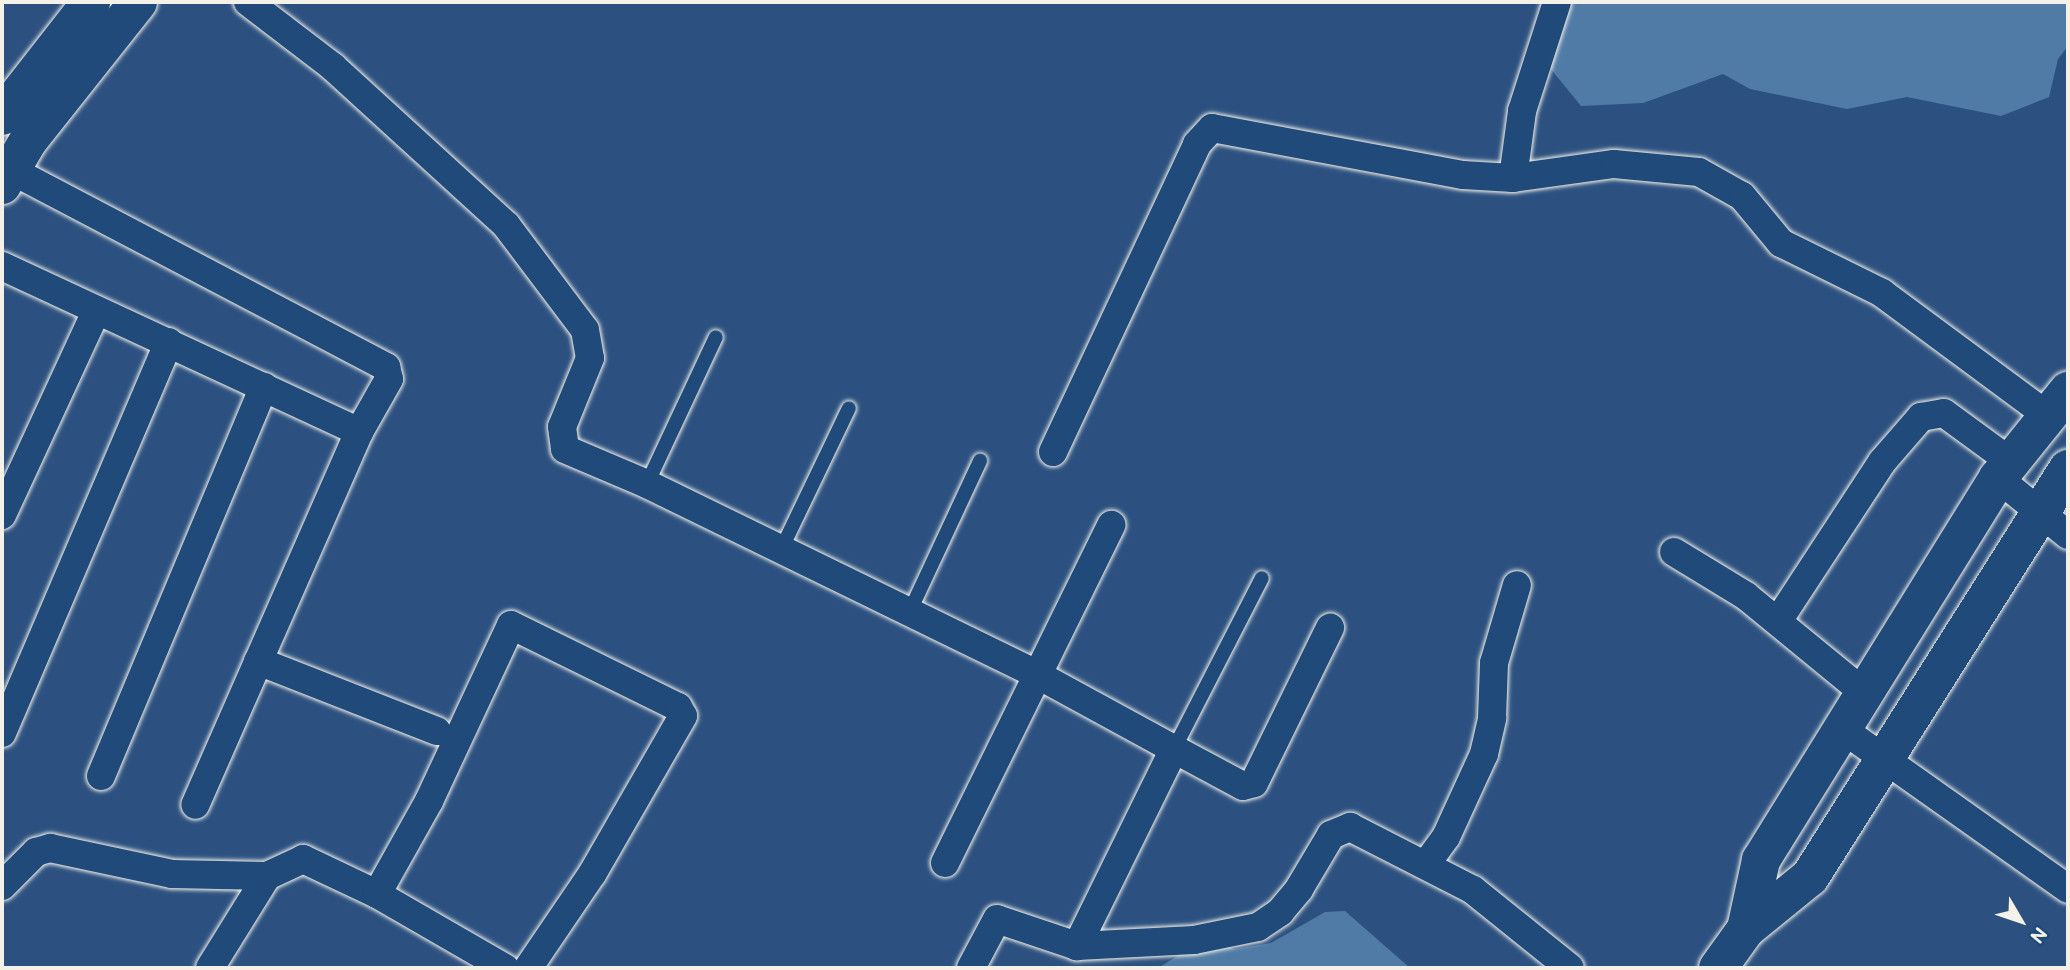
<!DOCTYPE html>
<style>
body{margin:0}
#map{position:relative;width:2070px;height:970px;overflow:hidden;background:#2c5180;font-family:"Balsamiq Sans",sans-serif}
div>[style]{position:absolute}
.water>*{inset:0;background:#507ba6}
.roads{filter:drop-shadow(0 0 2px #f4f1e8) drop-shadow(0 0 2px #f4f1e8)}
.lane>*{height:14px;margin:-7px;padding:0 7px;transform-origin:7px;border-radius:7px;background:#1f4a7a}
.street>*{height:28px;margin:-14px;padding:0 14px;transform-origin:14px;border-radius:14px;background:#1f4a7a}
.secondary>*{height:38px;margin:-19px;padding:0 19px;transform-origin:19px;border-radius:19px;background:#1f4a7a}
span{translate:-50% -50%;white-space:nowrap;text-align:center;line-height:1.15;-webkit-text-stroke:7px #1f4a7a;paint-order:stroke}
.frame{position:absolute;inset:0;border:4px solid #f4f1e8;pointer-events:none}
.north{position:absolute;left:1986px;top:886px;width:70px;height:70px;-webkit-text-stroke:5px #1f4a7a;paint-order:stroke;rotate:129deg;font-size:19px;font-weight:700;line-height:28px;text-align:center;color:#f4f1e8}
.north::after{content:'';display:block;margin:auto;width:24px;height:32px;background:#f4f1e8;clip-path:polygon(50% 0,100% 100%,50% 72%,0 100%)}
</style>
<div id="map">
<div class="water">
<div style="clip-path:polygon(1567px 2px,2068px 2px,2068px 46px,2058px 59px,2049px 97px,2001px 116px,1907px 97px,1847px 109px,1750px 89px,1723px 74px,1643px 103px,1581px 106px,1550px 68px)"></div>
<div style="clip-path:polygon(1345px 911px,1410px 968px,1158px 968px,1205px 939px,1235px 949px,1271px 943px,1325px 912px)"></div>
</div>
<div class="roads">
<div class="lane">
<div style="left:647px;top:484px;width:162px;rotate:-64.9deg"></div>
<div style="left:781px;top:550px;width:157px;rotate:-64.4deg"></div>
<div style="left:910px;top:611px;width:166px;rotate:-65deg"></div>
<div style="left:1174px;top:749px;width:192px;rotate:-62.8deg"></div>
</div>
<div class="street">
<div style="left:248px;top:2px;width:107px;rotate:37.4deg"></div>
<div style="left:333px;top:67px;width:234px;rotate:42.4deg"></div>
<div style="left:506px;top:225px;width:131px;rotate:53deg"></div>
<div style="left:585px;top:330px;width:28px;rotate:80deg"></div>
<div style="left:590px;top:358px;width:74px;rotate:112.1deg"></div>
<div style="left:562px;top:427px;width:22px;rotate:82deg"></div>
<div style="left:565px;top:449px;width:89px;rotate:23.1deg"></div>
<div style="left:647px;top:484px;width:435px;rotate:26deg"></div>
<div style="left:1038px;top:675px;width:155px;rotate:28.6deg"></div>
<div style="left:1174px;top:749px;width:220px;rotate:116.2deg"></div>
<div style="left:1077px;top:946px;width:84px;rotate:-161.4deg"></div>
<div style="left:997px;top:919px;width:55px;rotate:118deg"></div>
<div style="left:11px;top:170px;width:424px;rotate:27.7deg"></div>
<div style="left:386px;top:367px;width:12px;rotate:76deg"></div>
<div style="left:389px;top:379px;width:61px;rotate:119.5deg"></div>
<div style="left:1513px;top:178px;width:68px;rotate:-82.3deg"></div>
<div style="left:1522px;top:111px;width:114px;rotate:-72.2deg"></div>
<div style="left:2px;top:266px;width:394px;rotate:24.9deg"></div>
<div style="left:359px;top:432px;width:407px;rotate:113.7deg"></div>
<div style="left:1053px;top:452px;width:340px;rotate:-64.9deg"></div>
<div style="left:1197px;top:144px;width:22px;rotate:-47deg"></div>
<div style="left:1212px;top:128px;width:255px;rotate:10.6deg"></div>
<div style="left:1463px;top:175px;width:50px;rotate:3.4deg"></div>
<div style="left:1513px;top:178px;width:102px;rotate:-7.9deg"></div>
<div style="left:1614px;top:164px;width:85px;rotate:5.4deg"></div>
<div style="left:1699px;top:172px;width:49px;rotate:29.2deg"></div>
<div style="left:1742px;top:196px;width:61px;rotate:50.3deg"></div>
<div style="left:1781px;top:243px;width:113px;rotate:26.3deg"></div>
<div style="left:1882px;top:293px;width:207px;rotate:36.5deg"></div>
<div style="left:1998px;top:478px;width:90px;rotate:39.2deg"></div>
<div style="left:2px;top:515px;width:224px;rotate:-65.2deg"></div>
<div style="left:1674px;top:552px;width:84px;rotate:31.4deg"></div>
<div style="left:1746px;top:596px;width:156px;rotate:39.3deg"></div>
<div style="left:1778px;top:621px;width:190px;rotate:-56.8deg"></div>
<div style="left:1882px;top:462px;width:60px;rotate:-49.1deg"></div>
<div style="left:1921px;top:417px;width:23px;rotate:-10deg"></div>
<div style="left:1944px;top:413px;width:83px;rotate:36.2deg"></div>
<div style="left:258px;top:661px;width:192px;rotate:21.4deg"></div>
<div style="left:1845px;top:731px;width:273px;rotate:35.3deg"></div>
<div style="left:2px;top:733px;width:425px;rotate:-66.9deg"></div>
<div style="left:1174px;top:749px;width:78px;rotate:28.2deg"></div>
<div style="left:1243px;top:786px;width:11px;rotate:-15deg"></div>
<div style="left:1254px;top:783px;width:173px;rotate:-63.9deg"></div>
<div style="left:101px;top:776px;width:422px;rotate:-67.3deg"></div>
<div style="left:945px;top:863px;width:377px;rotate:-63.8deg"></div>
<div style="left:1427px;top:863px;width:32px;rotate:-54deg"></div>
<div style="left:1446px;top:837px;width:91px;rotate:-65.4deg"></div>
<div style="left:1484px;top:754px;width:37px;rotate:-77deg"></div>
<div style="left:1492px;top:718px;width:55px;rotate:-87.9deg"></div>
<div style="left:1494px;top:663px;width:81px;rotate:-73.6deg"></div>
<div style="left:267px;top:876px;width:40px;rotate:-25deg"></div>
<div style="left:303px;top:859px;width:82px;rotate:25.3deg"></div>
<div style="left:2px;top:886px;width:48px;rotate:-45deg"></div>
<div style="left:36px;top:852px;width:15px;rotate:-16deg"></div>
<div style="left:50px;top:848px;width:125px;rotate:12deg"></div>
<div style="left:172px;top:874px;width:95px;rotate:1.2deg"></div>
<div style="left:267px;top:876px;width:108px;rotate:121.8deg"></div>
<div style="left:1077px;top:946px;width:117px;rotate:-2.9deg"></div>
<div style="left:1194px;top:940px;width:65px;rotate:-11.5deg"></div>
<div style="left:1258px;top:927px;width:27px;rotate:-34deg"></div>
<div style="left:1280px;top:912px;width:30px;rotate:-50deg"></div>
<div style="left:1299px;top:889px;width:63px;rotate:-59.3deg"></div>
<div style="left:1331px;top:835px;width:21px;rotate:-23deg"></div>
<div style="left:1350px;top:827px;width:138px;rotate:27.1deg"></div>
<div style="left:1473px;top:890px;width:124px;rotate:38.8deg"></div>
<div style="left:505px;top:968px;width:148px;rotate:-150deg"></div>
<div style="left:377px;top:894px;width:107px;rotate:-60.8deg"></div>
<div style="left:429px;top:801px;width:194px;rotate:-65deg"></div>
<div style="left:511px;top:625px;width:186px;rotate:26.2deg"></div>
<div style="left:678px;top:707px;width:10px;rotate:61deg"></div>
<div style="left:683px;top:716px;width:182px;rotate:119.9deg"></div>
<div style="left:592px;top:874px;width:114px;rotate:124.2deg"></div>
</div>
<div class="secondary">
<div style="left:2px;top:116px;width:145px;rotate:-52deg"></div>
<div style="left:2px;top:185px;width:51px;rotate:-59.4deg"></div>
<div style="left:28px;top:141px;width:177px;rotate:-51.6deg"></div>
<div style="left:1746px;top:929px;width:71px;rotate:-77.7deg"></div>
<div style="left:1761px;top:860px;width:450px;rotate:-58.2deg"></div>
<div style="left:1998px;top:478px;width:112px;rotate:-51.2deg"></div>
<div style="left:1718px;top:968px;width:48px;rotate:-54.3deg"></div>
<div style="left:1746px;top:929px;width:82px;rotate:-39.1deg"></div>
<div style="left:1810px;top:877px;width:483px;rotate:-57.7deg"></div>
</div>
</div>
<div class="frame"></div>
<div class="north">N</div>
</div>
